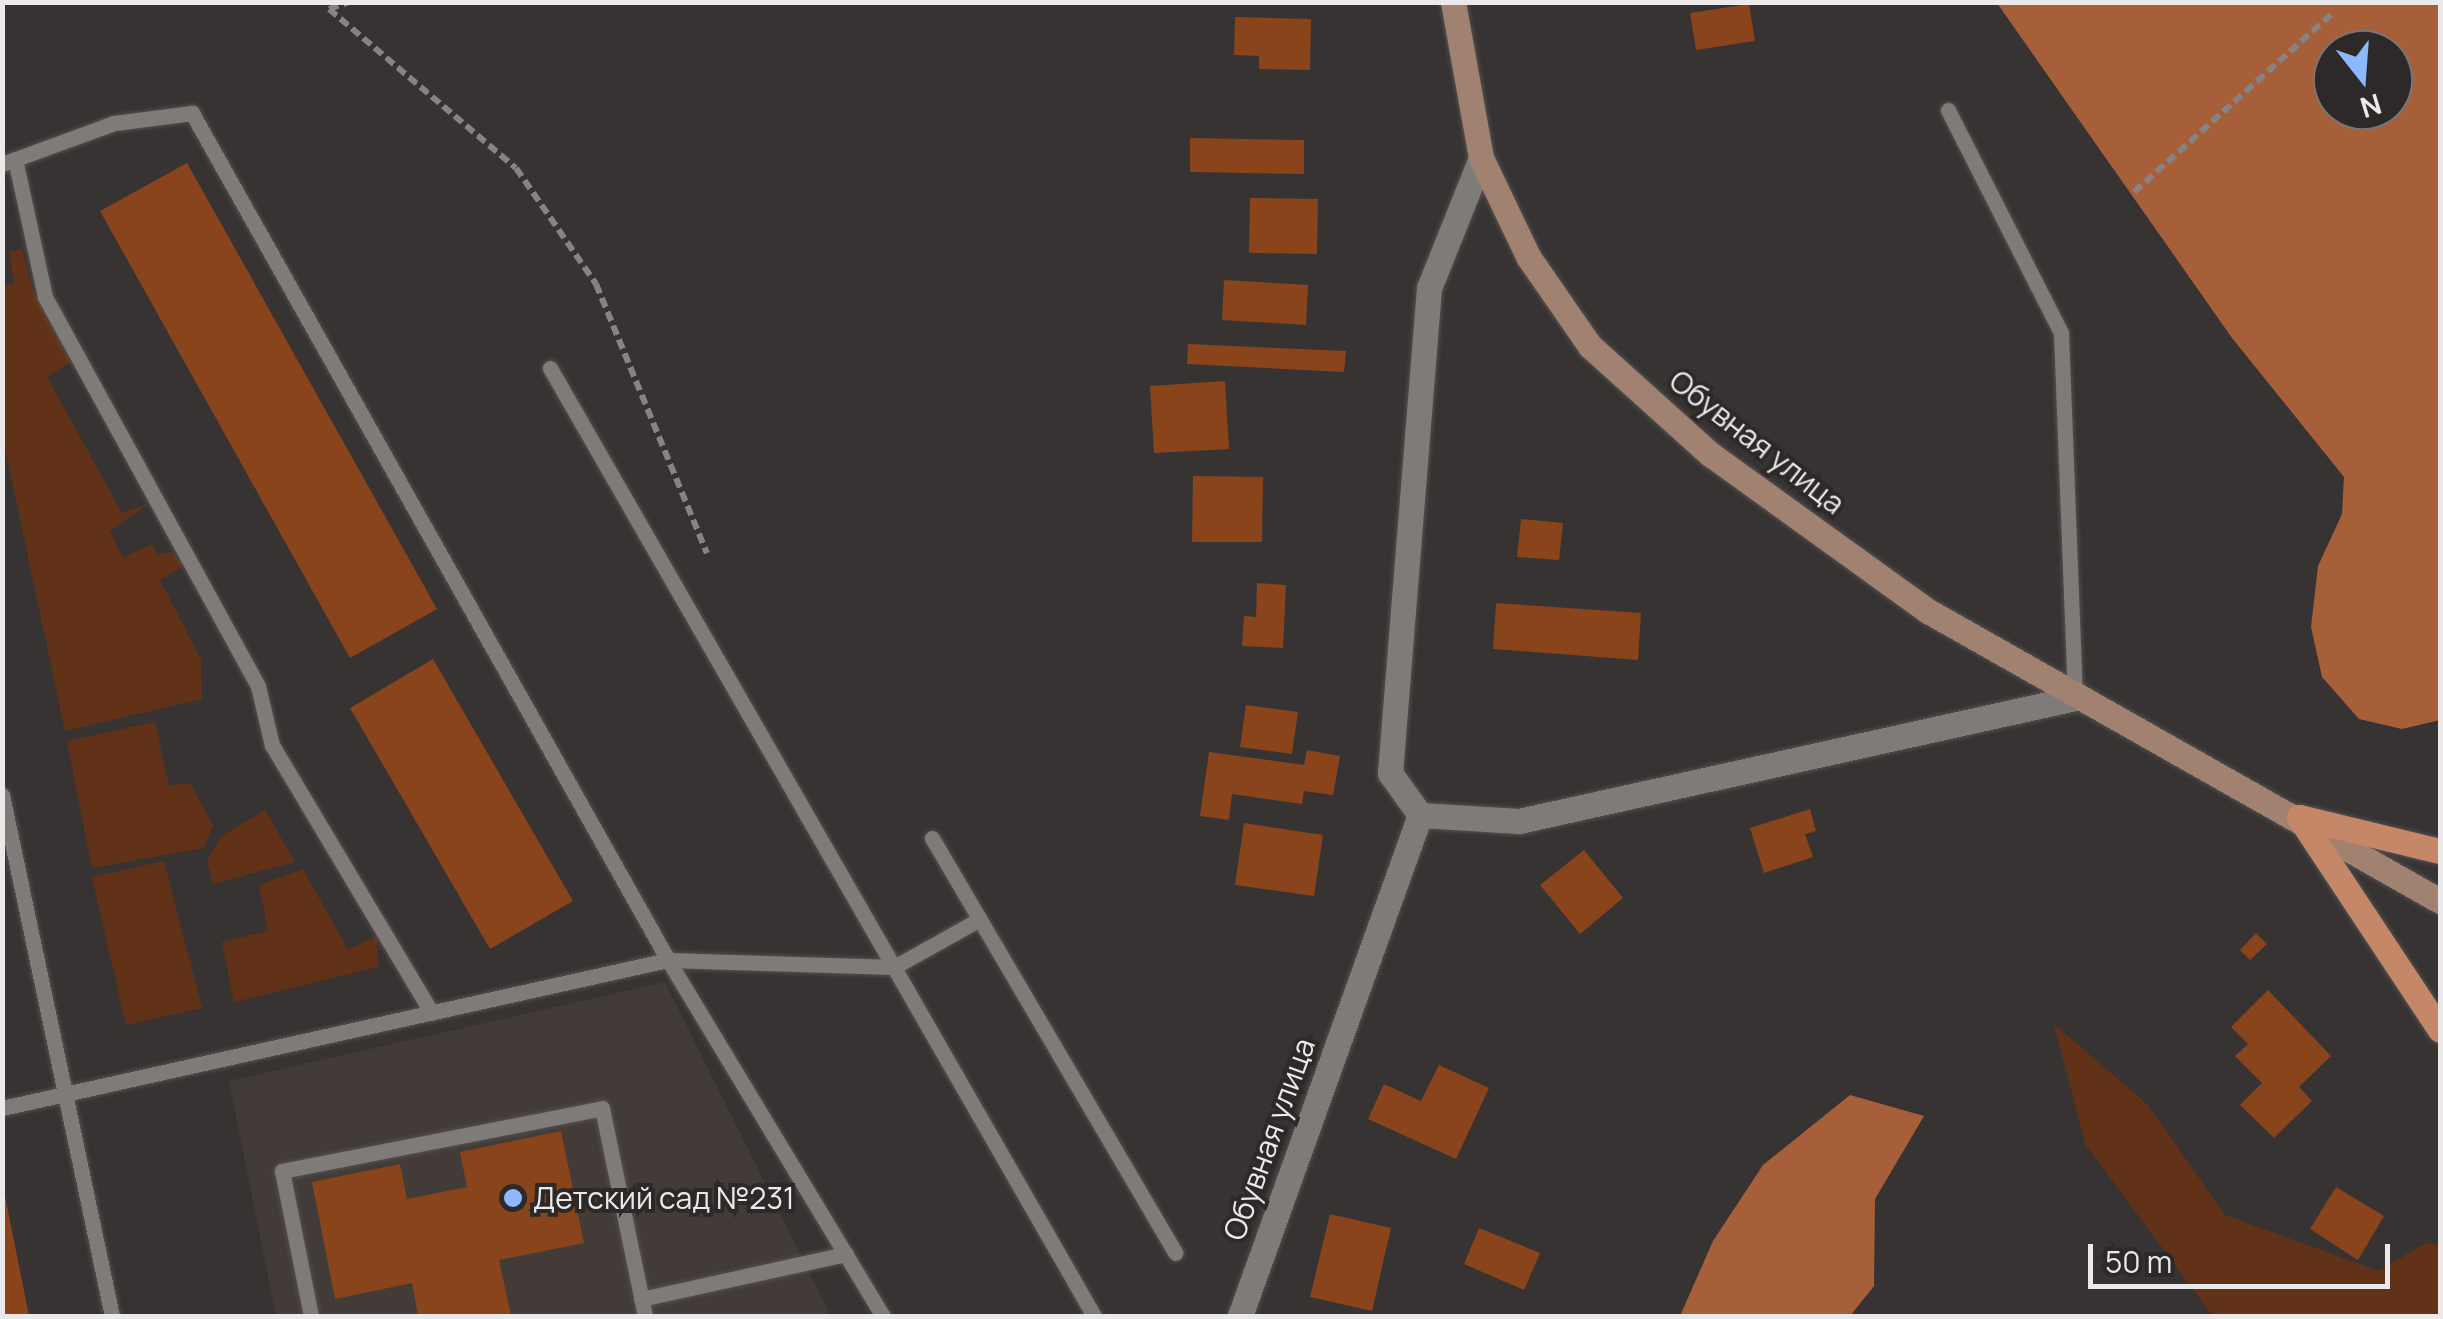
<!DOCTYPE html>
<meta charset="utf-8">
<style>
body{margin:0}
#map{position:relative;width:2443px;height:1319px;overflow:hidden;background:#363332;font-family:Manrope,sans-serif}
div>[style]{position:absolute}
.built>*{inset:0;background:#433b37}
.green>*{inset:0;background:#623218}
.water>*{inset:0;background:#a75f39}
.building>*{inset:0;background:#89441c}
.path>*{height:6px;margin-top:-3px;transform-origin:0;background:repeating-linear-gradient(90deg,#868382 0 10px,transparent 0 15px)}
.roads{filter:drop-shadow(0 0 2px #535150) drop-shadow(0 0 2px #535150)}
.service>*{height:15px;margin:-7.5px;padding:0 7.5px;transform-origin:7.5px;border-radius:7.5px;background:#7e7b79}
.minor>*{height:25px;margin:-12.5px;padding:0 12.5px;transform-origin:12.5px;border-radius:12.5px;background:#7e7b79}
.secondary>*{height:25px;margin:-12.5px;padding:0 12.5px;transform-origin:12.5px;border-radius:12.5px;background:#a18170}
.primary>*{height:25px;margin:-12.5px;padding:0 12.5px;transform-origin:12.5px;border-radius:12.5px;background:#c48768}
.dots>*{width:28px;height:28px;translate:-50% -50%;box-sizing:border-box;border:5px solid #2c2928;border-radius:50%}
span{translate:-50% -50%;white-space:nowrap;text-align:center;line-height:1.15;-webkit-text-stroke:8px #2c2928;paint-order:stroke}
.street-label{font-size:30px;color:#ebe9e9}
.poi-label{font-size:30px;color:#ebe9e9}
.left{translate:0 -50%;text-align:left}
.frame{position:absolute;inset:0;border:5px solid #ebe9e9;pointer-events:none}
.north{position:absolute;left:2313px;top:30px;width:100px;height:100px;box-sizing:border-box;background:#2c2928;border:2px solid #787675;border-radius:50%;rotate:163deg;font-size:28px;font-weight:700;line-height:40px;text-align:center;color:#ebe9e9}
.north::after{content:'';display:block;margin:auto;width:35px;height:45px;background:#8bb9fc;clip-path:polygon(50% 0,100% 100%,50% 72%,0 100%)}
.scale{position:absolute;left:2088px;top:1244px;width:302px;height:45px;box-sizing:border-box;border:5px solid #ebe9e9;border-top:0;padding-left:12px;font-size:30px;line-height:35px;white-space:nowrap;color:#ebe9e9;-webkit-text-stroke:8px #2c2928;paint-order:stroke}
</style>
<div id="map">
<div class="built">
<div style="clip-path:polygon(665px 982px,831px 1316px,276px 1316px,229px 1081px)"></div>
</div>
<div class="green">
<div style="clip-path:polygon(22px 249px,32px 287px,72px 361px,47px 377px,122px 513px,150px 503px,110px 531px,123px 558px,152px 544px,157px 555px,172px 552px,185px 565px,160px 580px,201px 660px,202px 699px,65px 731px,3px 439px,2px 286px,14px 283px,9px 252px)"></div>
<div style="clip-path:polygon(155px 722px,169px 786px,190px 783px,213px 825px,204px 848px,92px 868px,67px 741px)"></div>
<div style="clip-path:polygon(265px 810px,295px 862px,213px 884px,207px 861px,220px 837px)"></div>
<div style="clip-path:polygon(164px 861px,202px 1008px,126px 1025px,92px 877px)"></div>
<div style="clip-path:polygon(303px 869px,348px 950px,377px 935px,378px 967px,234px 1002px,222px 942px,268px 931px,259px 885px)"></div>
<div style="clip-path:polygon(2054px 1024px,2148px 1105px,2225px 1215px,2379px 1271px,2425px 1243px,2440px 1245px,2440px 1316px,2213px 1316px,2085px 1144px)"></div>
</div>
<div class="water">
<div style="clip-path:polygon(evenodd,1997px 3px,2440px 3px,2440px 720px,2402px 729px,2359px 719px,2322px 677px,2311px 627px,2318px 566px,2342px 514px,2344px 477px,2232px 338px,1997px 3px,2333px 50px,2393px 50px,2393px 110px,2333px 110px,2333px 50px)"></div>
<div style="clip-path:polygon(1850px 1095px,1924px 1116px,1875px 1199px,1874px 1286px,1850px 1316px,1680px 1316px,1713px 1241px,1763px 1165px)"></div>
</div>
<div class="building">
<div style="clip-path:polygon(1749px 4px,1755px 41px,1696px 50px,1690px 13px)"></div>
<div style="clip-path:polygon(1235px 17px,1311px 19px,1310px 70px,1259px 69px,1259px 56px,1234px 55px)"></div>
<div style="clip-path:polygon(1190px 138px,1304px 140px,1304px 174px,1190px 172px)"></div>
<div style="clip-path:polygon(187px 163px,437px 609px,350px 658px,100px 211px)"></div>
<div style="clip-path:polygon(1250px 198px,1318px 199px,1317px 254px,1249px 253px)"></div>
<div style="clip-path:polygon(1224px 280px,1308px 285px,1306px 325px,1222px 320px)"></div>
<div style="clip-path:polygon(1188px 344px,1346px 351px,1344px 372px,1187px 364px)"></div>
<div style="clip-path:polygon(1225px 381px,1229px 449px,1154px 453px,1150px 386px)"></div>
<div style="clip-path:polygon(1193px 476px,1263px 477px,1262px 542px,1192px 542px)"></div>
<div style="clip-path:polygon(1521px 519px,1563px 523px,1559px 560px,1517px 557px)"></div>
<div style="clip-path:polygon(1257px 583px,1286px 585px,1283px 648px,1242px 646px,1244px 616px,1256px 617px)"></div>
<div style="clip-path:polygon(1496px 603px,1641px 613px,1638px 660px,1493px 649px)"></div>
<div style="clip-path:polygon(433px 659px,573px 901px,490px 949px,350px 708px)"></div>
<div style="clip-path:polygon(1246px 705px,1298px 712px,1292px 754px,1240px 747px)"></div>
<div style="clip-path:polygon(1307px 750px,1340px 756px,1333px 795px,1304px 791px,1302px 804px,1232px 794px,1229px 820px,1200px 816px,1209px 752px,1304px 765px)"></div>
<div style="clip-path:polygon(1810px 809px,1816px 831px,1805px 834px,1813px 857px,1764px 873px,1750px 828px)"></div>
<div style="clip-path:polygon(1244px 823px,1323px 835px,1314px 896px,1235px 885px)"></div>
<div style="clip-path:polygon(1584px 850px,1623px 898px,1580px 934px,1540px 885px)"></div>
<div style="clip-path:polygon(2256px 933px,2267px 944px,2250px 960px,2240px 950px)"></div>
<div style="clip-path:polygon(2268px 990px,2331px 1056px,2299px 1087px,2312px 1101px,2274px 1138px,2240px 1105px,2262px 1083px,2235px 1056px,2248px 1044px,2231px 1027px)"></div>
<div style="clip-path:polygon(1439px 1065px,1489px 1088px,1456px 1159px,1368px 1119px,1384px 1084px,1421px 1101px)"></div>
<div style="clip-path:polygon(561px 1131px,584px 1243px,499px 1260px,511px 1316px,418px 1316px,412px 1283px,335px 1299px,312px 1182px,400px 1164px,407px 1199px,467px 1187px,460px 1152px)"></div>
<div style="clip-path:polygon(2336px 1187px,2384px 1216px,2358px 1260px,2310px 1229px)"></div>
<div style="clip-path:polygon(3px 1191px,4px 1191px,29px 1316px,3px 1316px)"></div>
<div style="clip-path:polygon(1330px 1214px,1391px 1228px,1372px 1311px,1310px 1297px)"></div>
<div style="clip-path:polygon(1479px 1228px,1540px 1253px,1524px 1290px,1464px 1264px)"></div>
</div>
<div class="path">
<div style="left:329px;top:9px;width:245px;rotate:40.4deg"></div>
<div style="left:516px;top:168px;width:141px;rotate:55.4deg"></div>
<div style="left:596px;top:284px;width:291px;rotate:67.6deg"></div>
<div style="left:329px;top:9px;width:21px;rotate:-19deg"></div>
<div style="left:2134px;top:192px;width:270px;rotate:-42deg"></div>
</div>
<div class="roads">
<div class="service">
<div style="left:1948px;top:110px;width:250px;rotate:63.1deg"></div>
<div style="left:2061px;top:333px;width:365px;rotate:87.8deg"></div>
<div style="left:15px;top:159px;width:141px;rotate:77.7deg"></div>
<div style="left:45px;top:297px;width:443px;rotate:61.3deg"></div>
<div style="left:258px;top:686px;width:61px;rotate:76.7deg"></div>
<div style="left:272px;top:745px;width:312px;rotate:59.2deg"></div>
<div style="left:2px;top:164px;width:119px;rotate:-20.1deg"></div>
<div style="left:114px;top:123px;width:79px;rotate:-7.3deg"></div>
<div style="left:192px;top:113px;width:972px;rotate:60.66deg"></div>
<div style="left:668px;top:960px;width:416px;rotate:58.9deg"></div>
<div style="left:550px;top:368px;width:1093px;rotate:60.15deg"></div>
<div style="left:2px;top:795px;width:532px;rotate:78.08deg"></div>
<div style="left:932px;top:838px;width:481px;rotate:59.6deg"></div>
<div style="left:2px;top:1108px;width:682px;rotate:-12.53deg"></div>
<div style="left:668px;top:960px;width:226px;rotate:1.8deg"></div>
<div style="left:894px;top:967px;width:98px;rotate:-29.2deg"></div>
<div style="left:641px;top:1299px;width:210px;rotate:-12.4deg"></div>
<div style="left:311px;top:1316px;width:148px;rotate:-101.3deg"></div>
<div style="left:282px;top:1171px;width:326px;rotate:-11.1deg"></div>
<div style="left:602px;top:1108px;width:212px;rotate:78.3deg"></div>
</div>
<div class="minor">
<div style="left:1481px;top:158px;width:140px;rotate:111.8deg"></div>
<div style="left:1429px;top:288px;width:487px;rotate:94.6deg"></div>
<div style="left:1390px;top:773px;width:52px;rotate:54.5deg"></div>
<div style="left:1420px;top:815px;width:99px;rotate:3.5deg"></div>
<div style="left:1519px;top:821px;width:569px;rotate:-12.47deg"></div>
<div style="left:1240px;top:1316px;width:532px;rotate:-70.24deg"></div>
</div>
<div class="secondary">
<div style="left:1453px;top:2px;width:158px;rotate:79.8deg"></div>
<div style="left:1481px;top:158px;width:111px;rotate:64.4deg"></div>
<div style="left:1529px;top:258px;width:107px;rotate:55.3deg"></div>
<div style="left:1590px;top:346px;width:161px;rotate:42deg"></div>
<div style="left:1710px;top:454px;width:269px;rotate:35.8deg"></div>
<div style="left:1928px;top:611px;width:588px;rotate:29.53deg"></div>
</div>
<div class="primary">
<div style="left:2299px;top:817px;width:255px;rotate:56.5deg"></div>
<div style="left:2299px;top:817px;width:145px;rotate:13.6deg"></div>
</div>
</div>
<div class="dots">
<div style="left:513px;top:1198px;background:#8bb9fc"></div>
</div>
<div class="street-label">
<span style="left:1757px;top:442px;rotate:38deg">Обувная улица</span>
<span style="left:1269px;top:1139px;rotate:-70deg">Обувная улица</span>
</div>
<div class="poi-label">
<span class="left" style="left:533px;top:1198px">Детский сад №231</span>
</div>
<div class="frame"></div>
<div class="north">N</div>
<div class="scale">50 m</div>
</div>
